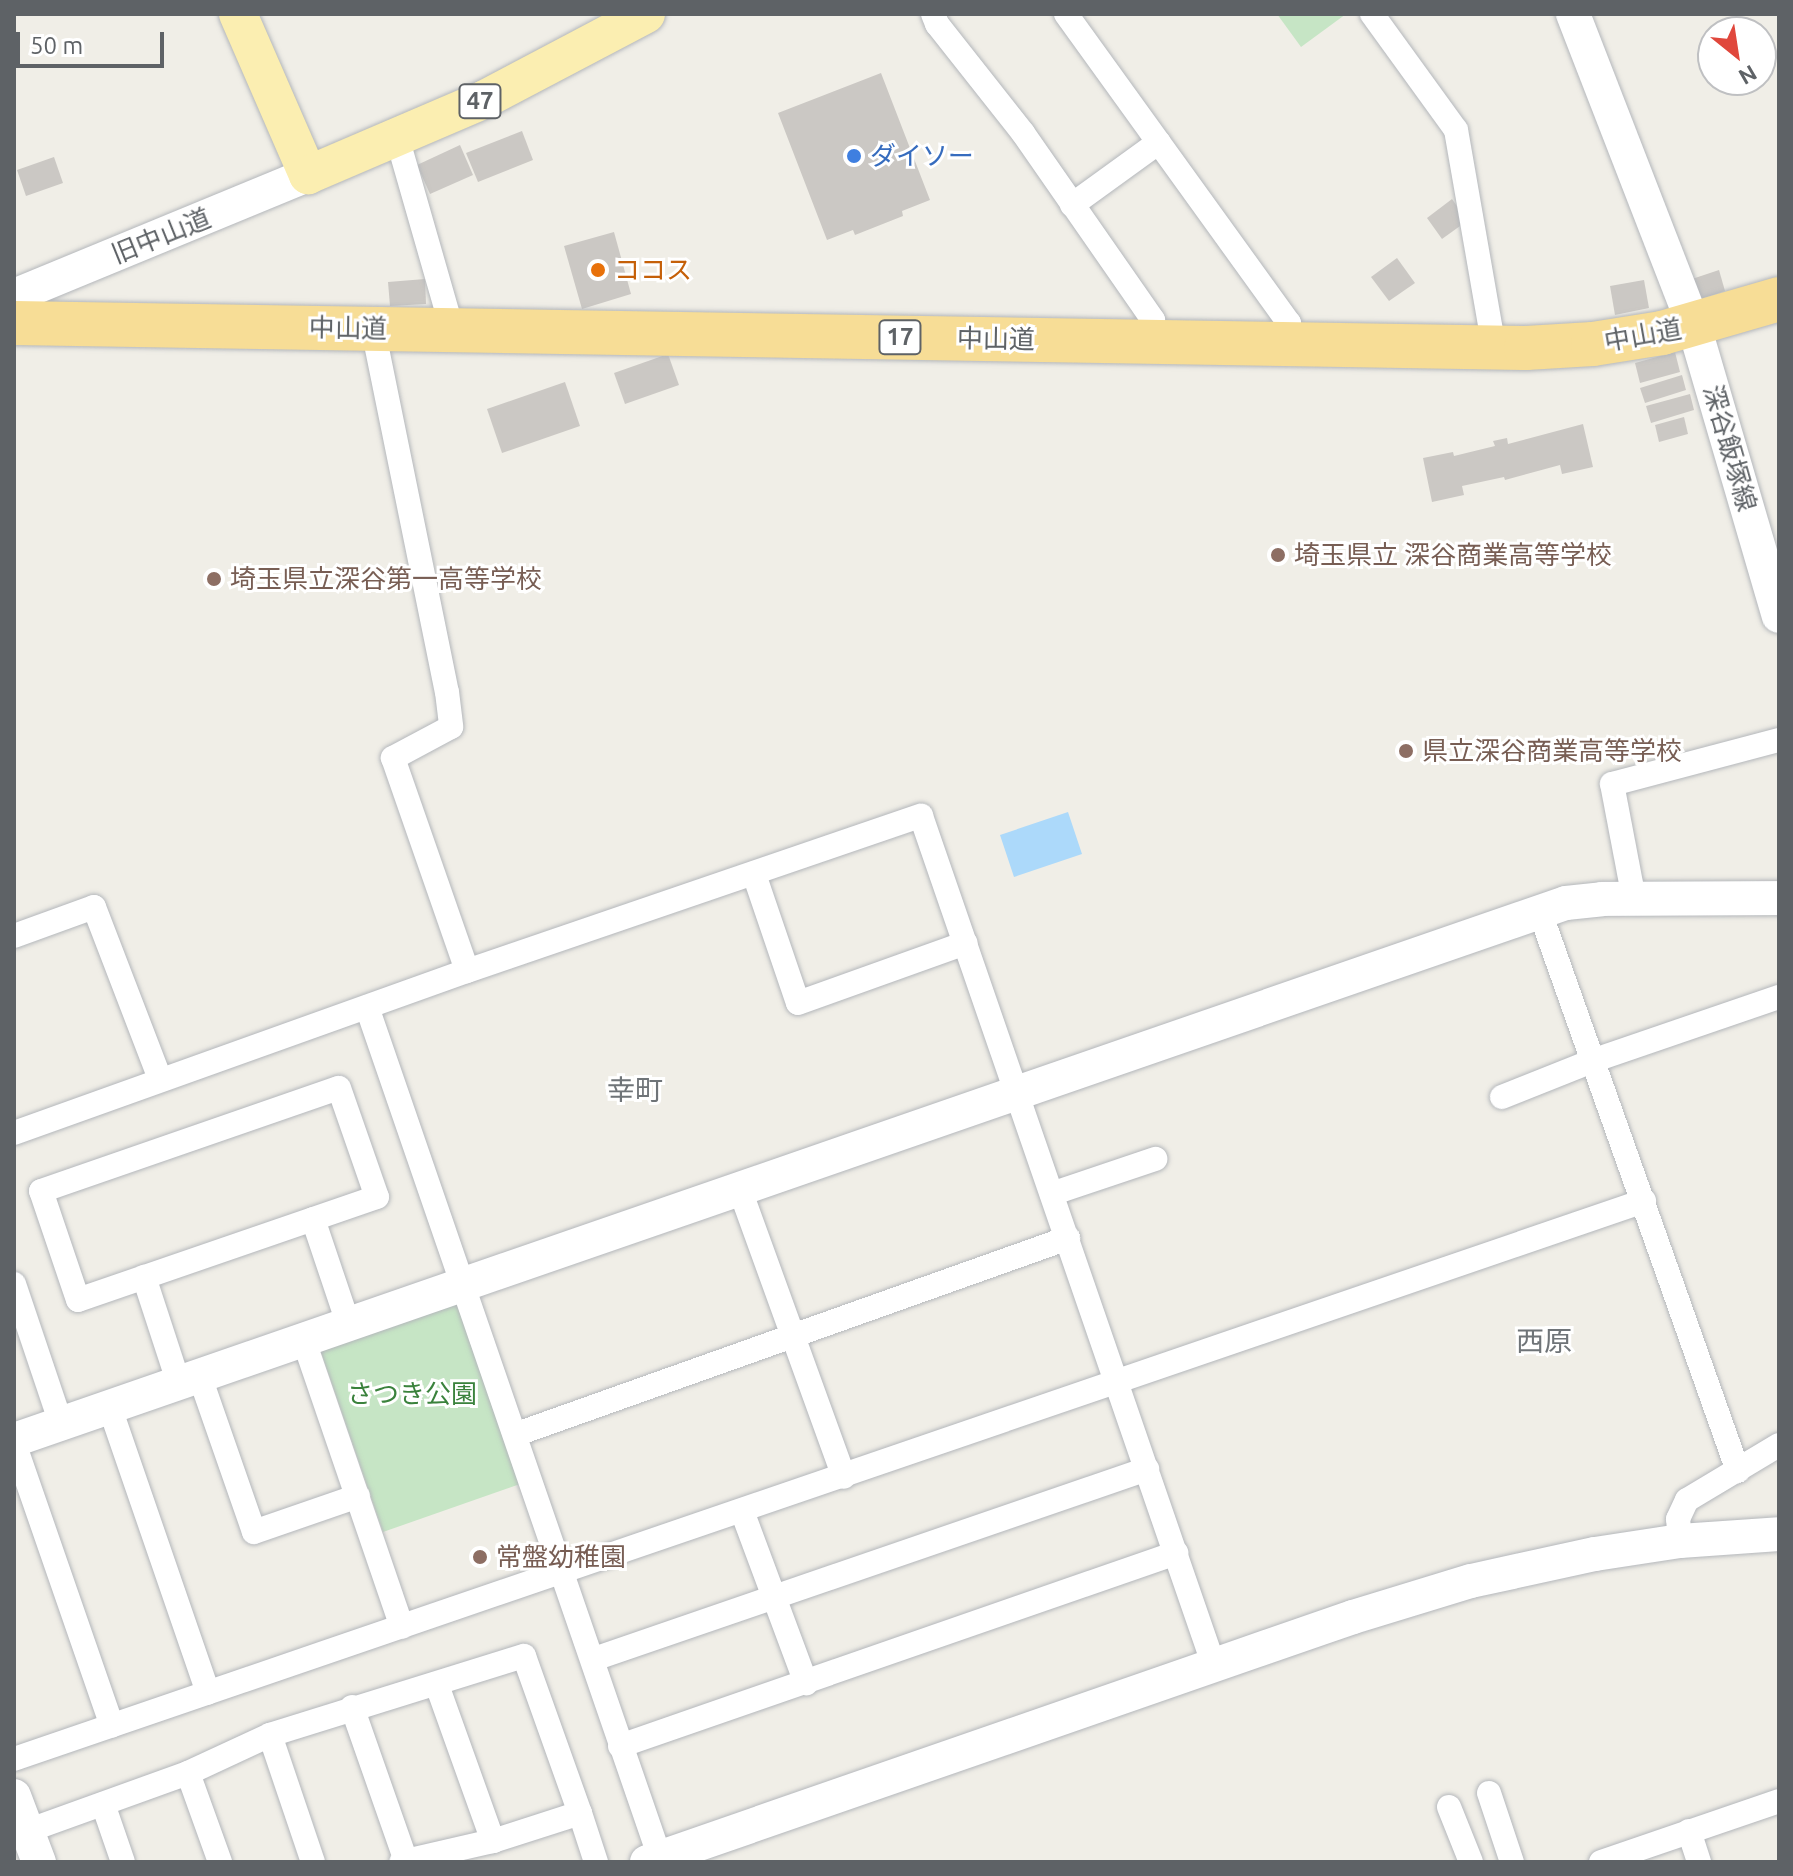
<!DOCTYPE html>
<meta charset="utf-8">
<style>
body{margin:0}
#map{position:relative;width:1793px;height:1876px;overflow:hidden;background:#f0eee7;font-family:Ubuntu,"Noto Sans JP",sans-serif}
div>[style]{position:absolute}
.green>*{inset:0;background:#c6e5c5}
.water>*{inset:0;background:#acd9fa}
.building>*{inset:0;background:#cbc8c4}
.roads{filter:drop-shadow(0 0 2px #b4b7bb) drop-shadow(0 0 2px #b4b7bb)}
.street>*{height:24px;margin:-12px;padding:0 12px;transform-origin:12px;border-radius:12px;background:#fff}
.secondary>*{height:34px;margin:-17px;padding:0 17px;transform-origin:17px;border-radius:17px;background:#fff}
.primary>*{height:38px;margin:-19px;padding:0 19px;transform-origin:19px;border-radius:19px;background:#fbeeb1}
.highway>*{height:44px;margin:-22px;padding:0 22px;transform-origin:22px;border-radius:22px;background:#f7dd96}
.dots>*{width:22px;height:22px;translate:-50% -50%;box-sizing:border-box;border:4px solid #fff;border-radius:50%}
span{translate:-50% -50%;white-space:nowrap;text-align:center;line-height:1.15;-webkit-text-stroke:6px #fff;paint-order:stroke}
.shield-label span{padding:2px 6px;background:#fff;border:2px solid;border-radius:6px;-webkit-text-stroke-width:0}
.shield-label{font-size:24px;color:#5e6266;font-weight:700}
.shop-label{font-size:26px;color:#366cbe}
.left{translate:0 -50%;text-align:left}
.street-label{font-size:26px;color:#5e6266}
.food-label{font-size:26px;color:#c56008}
.education-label{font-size:26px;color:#785e54}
.park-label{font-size:26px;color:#3a823c}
.neighbourhood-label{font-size:28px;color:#6f7478}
.frame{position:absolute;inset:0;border:16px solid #5e6266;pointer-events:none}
.north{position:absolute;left:1697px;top:16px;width:80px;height:80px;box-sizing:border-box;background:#fff;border:2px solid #bfc0c2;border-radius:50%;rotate:150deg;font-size:22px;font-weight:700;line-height:32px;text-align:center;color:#5e6266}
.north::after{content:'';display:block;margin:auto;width:28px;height:36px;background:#e0473c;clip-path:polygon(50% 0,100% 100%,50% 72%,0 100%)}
.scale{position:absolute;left:16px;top:32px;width:148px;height:36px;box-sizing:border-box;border:4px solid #5e6266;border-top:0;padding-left:10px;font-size:24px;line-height:28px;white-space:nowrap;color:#5e6266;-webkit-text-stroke:6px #fff;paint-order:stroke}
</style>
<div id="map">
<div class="green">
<div style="clip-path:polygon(1277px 14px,1346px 14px,1301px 47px)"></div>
<div style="clip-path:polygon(448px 1301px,459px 1305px,520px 1484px,383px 1532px,321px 1352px,323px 1345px)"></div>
</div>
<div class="water">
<div style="clip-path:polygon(1068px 812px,1082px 854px,1014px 877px,1000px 835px)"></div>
</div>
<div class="building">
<div style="clip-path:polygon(881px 73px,930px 200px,902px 211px,903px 216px,855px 235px,853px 230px,827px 240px,778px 113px)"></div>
<div style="clip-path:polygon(522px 131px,533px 160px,478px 182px,466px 153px)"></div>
<div style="clip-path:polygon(460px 145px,473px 175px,430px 194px,417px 165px)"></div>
<div style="clip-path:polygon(54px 157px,63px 183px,26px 196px,17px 170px)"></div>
<div style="clip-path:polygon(1452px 199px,1467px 221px,1442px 239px,1427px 218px)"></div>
<div style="clip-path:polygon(614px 232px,631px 294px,582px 309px,564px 246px)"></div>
<div style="clip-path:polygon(1397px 258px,1415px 283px,1389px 301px,1371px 277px)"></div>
<div style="clip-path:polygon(1719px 270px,1725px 291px,1695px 301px,1689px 280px)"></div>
<div style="clip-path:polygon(425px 279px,426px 304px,390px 306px,388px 282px)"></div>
<div style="clip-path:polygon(1644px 280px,1649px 308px,1615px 315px,1610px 286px)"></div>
<div style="clip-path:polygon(1675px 352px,1680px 372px,1640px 383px,1635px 363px)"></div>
<div style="clip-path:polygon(668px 354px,679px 385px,625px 404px,614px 373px)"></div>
<div style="clip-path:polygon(1682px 375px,1686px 390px,1645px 403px,1640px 388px)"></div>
<div style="clip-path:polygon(565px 382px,580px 426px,502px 453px,487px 409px)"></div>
<div style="clip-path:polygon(1690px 394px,1694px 410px,1651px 423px,1646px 406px)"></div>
<div style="clip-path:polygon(1684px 417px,1688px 434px,1659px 442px,1655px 425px)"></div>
<div style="clip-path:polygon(1583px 424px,1593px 467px,1562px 474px,1560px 465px,1505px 480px,1504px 477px,1462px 486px,1464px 495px,1432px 502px,1423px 458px,1453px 452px,1454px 456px,1495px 446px,1493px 441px,1507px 438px,1508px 444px)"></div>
</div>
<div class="roads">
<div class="street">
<div style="left:933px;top:14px;width:11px;rotate:68deg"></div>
<div style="left:937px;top:24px;width:139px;rotate:51.7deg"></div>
<div style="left:1023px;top:133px;width:228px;rotate:55.2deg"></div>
<div style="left:1153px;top:320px;width:22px;rotate:93deg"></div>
<div style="left:1066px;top:14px;width:381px;rotate:54.2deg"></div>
<div style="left:1289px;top:323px;width:20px;rotate:87deg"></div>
<div style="left:1372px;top:14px;width:143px;rotate:54.1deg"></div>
<div style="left:1456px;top:130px;width:221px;rotate:80.1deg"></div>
<div style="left:397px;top:137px;width:200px;rotate:74deg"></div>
<div style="left:1072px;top:205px;width:107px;rotate:-35.9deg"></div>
<div style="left:373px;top:329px;width:370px;rotate:78.5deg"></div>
<div style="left:447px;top:692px;width:35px;rotate:83deg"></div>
<div style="left:451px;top:727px;width:66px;rotate:151.9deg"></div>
<div style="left:393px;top:758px;width:225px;rotate:70.8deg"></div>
<div style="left:754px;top:874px;width:136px;rotate:71.2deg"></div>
<div style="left:798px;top:1003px;width:178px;rotate:-19.7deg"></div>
<div style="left:1634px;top:899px;width:117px;rotate:-100.8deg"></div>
<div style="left:1612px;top:784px;width:173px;rotate:-14.8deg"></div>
<div style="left:1540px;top:912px;width:593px;rotate:70.5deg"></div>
<div style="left:14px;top:936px;width:85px;rotate:-19.9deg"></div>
<div style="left:94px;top:907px;width:184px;rotate:69deg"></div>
<div style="left:367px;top:1007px;width:900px;rotate:71deg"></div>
<div style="left:339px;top:1088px;width:115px;rotate:70.8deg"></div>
<div style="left:377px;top:1197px;width:316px;rotate:161deg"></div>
<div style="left:78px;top:1300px;width:115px;rotate:-108.7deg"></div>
<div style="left:41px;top:1191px;width:315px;rotate:-19.1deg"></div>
<div style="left:1502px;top:1097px;width:97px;rotate:-21.8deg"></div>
<div style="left:1592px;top:1061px;width:198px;rotate:-18.9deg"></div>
<div style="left:14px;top:1133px;width:481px;rotate:-19.7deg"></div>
<div style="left:467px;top:971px;width:480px;rotate:-18.9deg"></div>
<div style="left:921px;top:816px;width:899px;rotate:70.98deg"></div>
<div style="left:739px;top:1187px;width:308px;rotate:70.1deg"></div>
<div style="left:1054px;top:1193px;width:107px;rotate:-18.6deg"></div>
<div style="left:313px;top:1219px;width:113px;rotate:71.4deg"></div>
<div style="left:144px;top:1277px;width:113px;rotate:71.9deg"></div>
<div style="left:14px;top:1284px;width:148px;rotate:71.4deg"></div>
<div style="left:304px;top:1341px;width:302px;rotate:71.1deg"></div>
<div style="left:200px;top:1377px;width:164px;rotate:70.8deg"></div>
<div style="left:254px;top:1532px;width:110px;rotate:-19.1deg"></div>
<div style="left:110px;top:1408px;width:301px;rotate:71deg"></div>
<div style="left:517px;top:1434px;width:585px;rotate:-19.58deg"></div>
<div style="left:14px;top:1443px;width:299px;rotate:70.9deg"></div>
<div style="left:742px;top:1511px;width:184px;rotate:69.6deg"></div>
<div style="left:1680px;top:1541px;width:22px;rotate:-95deg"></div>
<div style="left:1678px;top:1519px;width:21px;rotate:-65deg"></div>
<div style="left:1687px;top:1500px;width:107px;rotate:-30.9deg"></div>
<div style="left:594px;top:1659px;width:585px;rotate:-18.96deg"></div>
<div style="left:437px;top:1685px;width:166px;rotate:70.3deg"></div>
<div style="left:352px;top:1707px;width:163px;rotate:70.7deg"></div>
<div style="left:270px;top:1735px;width:134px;rotate:71.3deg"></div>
<div style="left:620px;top:1746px;width:589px;rotate:-19.14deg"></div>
<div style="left:14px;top:1759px;width:1723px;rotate:-18.9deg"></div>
<div style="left:188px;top:1773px;width:95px;rotate:70.2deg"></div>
<div style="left:1489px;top:1793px;width:73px;rotate:71.6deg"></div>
<div style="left:103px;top:1804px;width:61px;rotate:71deg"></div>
<div style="left:1449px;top:1807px;width:59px;rotate:68.2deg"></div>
<div style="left:580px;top:1813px;width:52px;rotate:71.9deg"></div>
<div style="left:27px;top:1831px;width:171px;rotate:-19.8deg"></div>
<div style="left:188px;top:1773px;width:90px;rotate:-24.9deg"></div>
<div style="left:270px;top:1735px;width:266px;rotate:-17.3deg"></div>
<div style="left:524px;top:1656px;width:167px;rotate:70.4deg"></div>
<div style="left:580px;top:1813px;width:91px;rotate:162.2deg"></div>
<div style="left:493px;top:1841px;width:94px;rotate:167.1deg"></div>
<div style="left:1689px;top:1831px;width:33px;rotate:72deg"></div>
<div style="left:1601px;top:1862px;width:188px;rotate:-18.9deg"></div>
</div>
<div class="secondary">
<div style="left:1573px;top:14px;width:335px;rotate:68.8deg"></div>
<div style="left:1694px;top:326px;width:302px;rotate:73.7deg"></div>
<div style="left:14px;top:296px;width:318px;rotate:-22.4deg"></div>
<div style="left:14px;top:1440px;width:1642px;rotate:-19.09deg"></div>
<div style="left:1566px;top:903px;width:36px;rotate:-6deg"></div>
<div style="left:1602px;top:899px;width:177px;rotate:-0.3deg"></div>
<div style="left:14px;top:1796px;width:71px;rotate:69.3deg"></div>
<div style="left:647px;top:1862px;width:747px;rotate:-19.14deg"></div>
<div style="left:1353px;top:1617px;width:123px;rotate:-17deg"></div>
<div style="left:1471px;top:1581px;width:127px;rotate:-12.3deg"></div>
<div style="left:1595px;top:1554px;width:86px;rotate:-8.7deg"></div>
<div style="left:1680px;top:1541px;width:99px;rotate:-4deg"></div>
</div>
<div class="primary">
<div style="left:238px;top:14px;width:176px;rotate:66.5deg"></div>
<div style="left:308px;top:175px;width:193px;rotate:-23.2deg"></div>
<div style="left:485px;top:99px;width:182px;rotate:-27.8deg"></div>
</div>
<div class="highway">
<div style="left:14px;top:323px;width:1512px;rotate:0.95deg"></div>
<div style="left:1526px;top:348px;width:67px;rotate:-3.4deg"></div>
<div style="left:1593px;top:344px;width:70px;rotate:-9.1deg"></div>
<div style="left:1662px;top:333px;width:122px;rotate:-16.2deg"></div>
</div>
</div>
<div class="dots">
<div style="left:854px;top:156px;background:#3f7fe0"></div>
<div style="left:598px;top:270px;background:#e8710a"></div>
<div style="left:1278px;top:555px;background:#8d6e63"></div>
<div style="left:214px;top:579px;background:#8d6e63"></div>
<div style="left:1406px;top:751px;background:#8d6e63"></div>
<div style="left:480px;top:1557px;background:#8d6e63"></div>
</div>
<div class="shield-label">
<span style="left:480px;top:101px">47</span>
<span style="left:900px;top:337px">17</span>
</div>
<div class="shop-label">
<span class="left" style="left:870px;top:156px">ダイソー</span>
</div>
<div class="street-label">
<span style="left:161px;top:236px;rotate:-22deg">旧中山道</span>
<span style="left:348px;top:328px;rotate:1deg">中山道</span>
<span style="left:1643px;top:335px;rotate:-10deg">中山道</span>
<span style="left:996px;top:339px;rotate:1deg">中山道</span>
<span style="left:1730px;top:448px;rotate:74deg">深谷飯塚線</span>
</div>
<div class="food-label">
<span class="left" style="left:614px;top:270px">ココス</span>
</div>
<div class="education-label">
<span class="left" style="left:1294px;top:555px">埼玉県立 深谷商業高等学校</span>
<span class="left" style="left:230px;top:579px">埼玉県立深谷第一高等学校</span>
<span class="left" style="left:1422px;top:751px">県立深谷商業高等学校</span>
<span class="left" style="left:496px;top:1557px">常盤幼稚園</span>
</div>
<div class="park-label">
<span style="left:412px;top:1394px">さつき公園</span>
</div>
<div class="neighbourhood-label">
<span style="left:635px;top:1090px">幸町</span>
<span style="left:1544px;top:1341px">西原</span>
</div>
<div class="frame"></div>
<div class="north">N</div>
<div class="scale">50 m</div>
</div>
